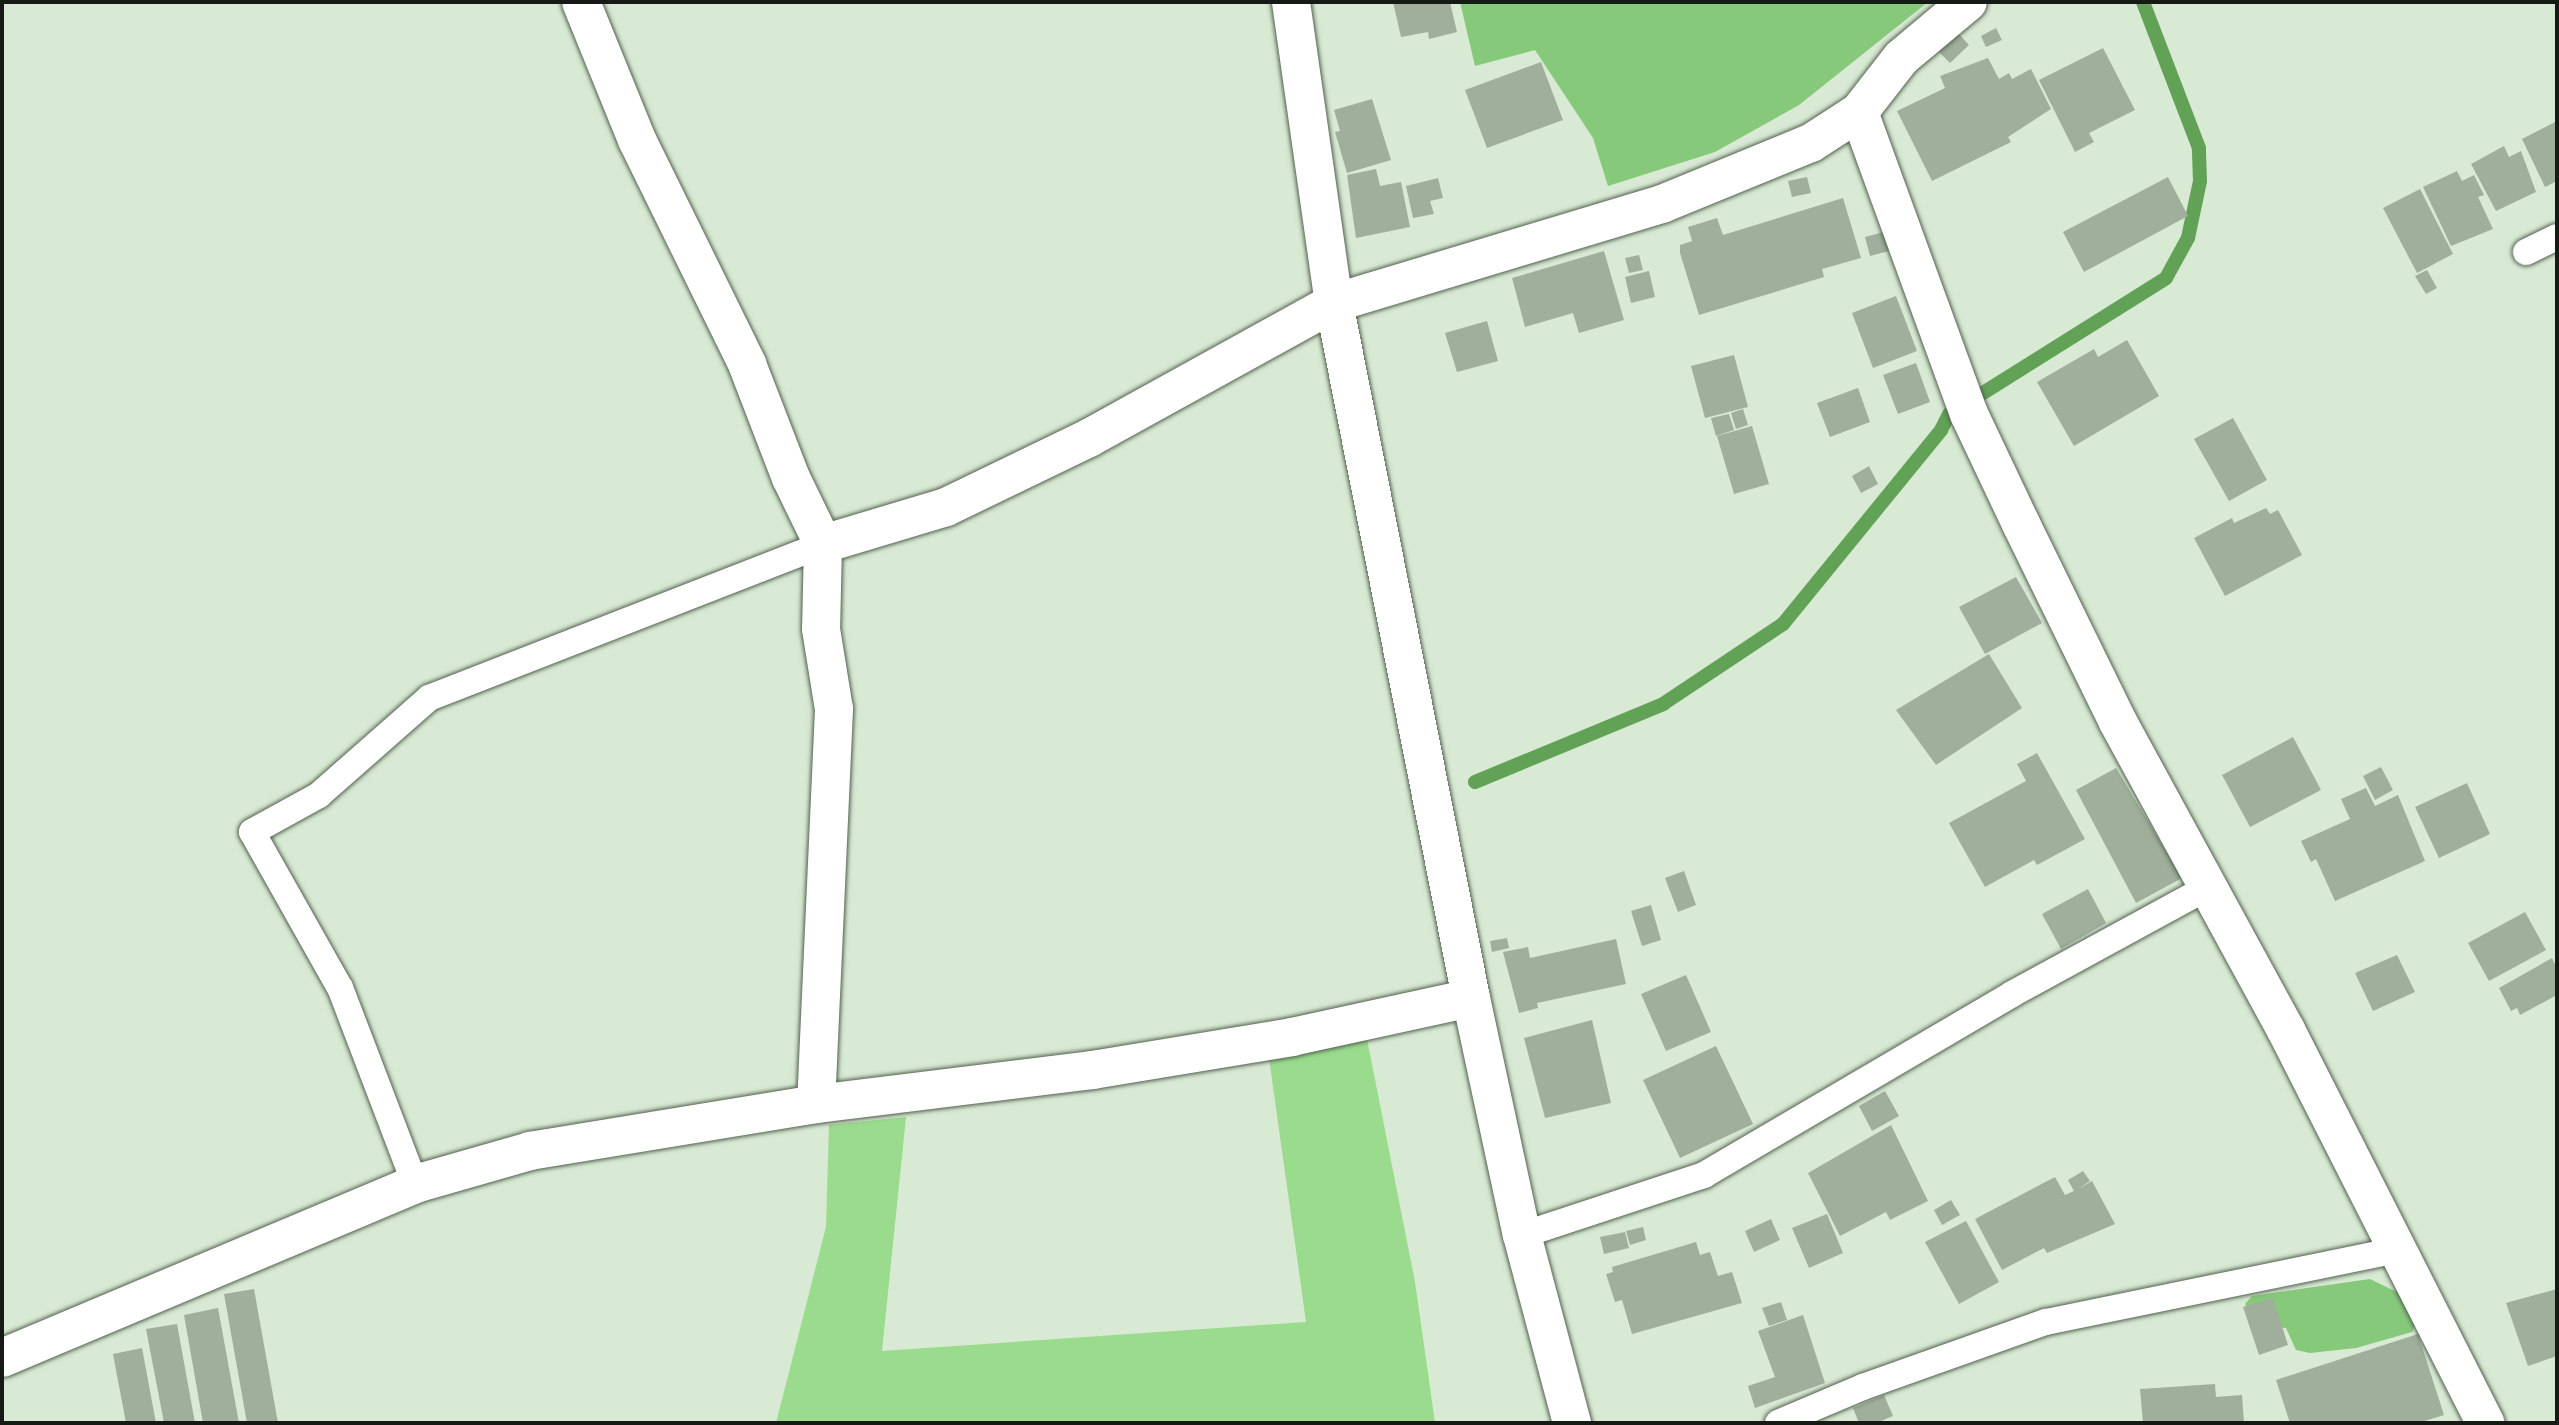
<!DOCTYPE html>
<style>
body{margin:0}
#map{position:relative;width:2559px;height:1425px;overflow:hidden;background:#d8e9d4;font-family:"Source Sans 3",sans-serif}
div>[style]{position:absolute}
.green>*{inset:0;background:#9adb8e}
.forest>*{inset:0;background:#87c97b}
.stream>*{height:14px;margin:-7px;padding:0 7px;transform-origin:7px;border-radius:7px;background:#62a256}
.building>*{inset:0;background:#9faf9b}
.roads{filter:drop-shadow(0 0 2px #51614e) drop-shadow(0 0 2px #51614e)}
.lane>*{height:26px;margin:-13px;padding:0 13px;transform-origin:13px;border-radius:13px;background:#fff}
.street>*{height:38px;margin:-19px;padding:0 19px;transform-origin:19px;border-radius:19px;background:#fff}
.secondary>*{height:38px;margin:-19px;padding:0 19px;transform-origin:19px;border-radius:19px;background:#fff}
span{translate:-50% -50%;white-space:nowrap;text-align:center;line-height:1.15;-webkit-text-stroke:5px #e5f7e1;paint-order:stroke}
.frame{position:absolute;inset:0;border:4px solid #151b14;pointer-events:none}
</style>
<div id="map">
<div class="green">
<div style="clip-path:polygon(1367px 1039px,1415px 1282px,1435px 1423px,776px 1423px,826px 1227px,829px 1125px,906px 1117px,882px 1351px,1306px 1322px,1269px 1058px)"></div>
</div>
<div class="forest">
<div style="clip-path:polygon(1460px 2px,1928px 2px,1799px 105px,1715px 152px,1608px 186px,1593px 138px,1535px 50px,1475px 66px)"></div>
<div style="clip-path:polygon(2370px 1279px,2407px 1297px,2417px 1322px,2412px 1332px,2356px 1348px,2310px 1353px,2296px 1350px,2286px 1328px,2265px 1327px,2254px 1321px,2245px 1304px,2252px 1296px)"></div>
</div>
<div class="stream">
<div style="left:1983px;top:393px;width:216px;rotate:-32.1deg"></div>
<div style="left:2166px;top:278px;width:46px;rotate:-61.2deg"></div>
<div style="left:2188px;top:238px;width:58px;rotate:-78.1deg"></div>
<div style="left:2200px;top:181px;width:33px;rotate:-92deg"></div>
<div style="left:2199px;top:148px;width:156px;rotate:-111deg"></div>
<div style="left:1475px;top:782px;width:204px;rotate:-22.5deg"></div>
<div style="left:1663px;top:704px;width:144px;rotate:-33.7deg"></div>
<div style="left:1783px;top:624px;width:250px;rotate:-50.8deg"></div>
<div style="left:1941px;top:430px;width:18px;rotate:-63deg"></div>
</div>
<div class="building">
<div style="clip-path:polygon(1393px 2px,1450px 2px,1457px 32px,1429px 39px,1428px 32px,1401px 37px)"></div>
<div style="clip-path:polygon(1996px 28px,2002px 40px,1986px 47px,1981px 36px)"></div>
<div style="clip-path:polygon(1959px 34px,1969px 45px,1950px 63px,1939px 52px)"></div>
<div style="clip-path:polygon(2103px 48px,2135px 110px,2089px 133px,2094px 142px,2075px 152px,2039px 80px)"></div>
<div style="clip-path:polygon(1988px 58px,1999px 79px,2009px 73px,2012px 79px,2031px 69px,2051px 109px,2008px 137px,2011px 142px,1932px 181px,1897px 111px,1945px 88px,1940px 76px)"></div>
<div style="clip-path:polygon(1541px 62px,1563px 120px,1487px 148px,1465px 90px)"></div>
<div style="clip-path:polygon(1372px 99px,1391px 160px,1347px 173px,1335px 132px,1340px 131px,1334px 110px)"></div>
<div style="clip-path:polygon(2557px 121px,2557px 181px,2545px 187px,2522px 139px)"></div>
<div style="clip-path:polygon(2504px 146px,2509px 157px,2521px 151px,2536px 192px,2496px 211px,2471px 164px)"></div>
<div style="clip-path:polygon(1376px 169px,1380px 186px,1401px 182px,1410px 227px,1356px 238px,1347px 175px)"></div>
<div style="clip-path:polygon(2457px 171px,2462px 181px,2474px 175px,2484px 195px,2478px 197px,2493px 229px,2451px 246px,2423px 187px)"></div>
<div style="clip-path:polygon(1807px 177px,1811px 193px,1792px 197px,1788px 181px)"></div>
<div style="clip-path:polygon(2168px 177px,2188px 216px,2084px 272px,2063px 232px)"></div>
<div style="clip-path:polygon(1438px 178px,1443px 198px,1430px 201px,1434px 214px,1413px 218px,1406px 186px)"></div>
<div style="clip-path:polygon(2420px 189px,2453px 254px,2417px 273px,2383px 208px)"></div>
<div style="clip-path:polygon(1843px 198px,1861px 258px,1822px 269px,1824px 277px,1699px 315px,1680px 253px,1680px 245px,1692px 241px,1688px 227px,1717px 218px,1723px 235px)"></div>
<div style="clip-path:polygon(1884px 232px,1889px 251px,1870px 256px,1865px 237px)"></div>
<div style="clip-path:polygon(1604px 251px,1624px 320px,1579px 333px,1573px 313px,1525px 327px,1512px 278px)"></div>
<div style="clip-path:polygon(1639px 255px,1643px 270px,1629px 273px,1625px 258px)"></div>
<div style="clip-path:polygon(2427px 270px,2437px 288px,2426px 294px,2415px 276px)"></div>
<div style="clip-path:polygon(1649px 271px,1655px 297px,1631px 303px,1625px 277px)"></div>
<div style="clip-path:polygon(1896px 296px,1917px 351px,1873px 368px,1852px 313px)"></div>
<div style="clip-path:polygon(1487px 321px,1498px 361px,1457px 372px,1445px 333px)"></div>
<div style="clip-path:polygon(2127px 340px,2159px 396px,2074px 446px,2037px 382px,2094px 349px,2098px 357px)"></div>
<div style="clip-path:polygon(1734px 355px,1748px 407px,1705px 418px,1691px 366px)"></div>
<div style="clip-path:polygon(1916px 363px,1930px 402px,1898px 414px,1883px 375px)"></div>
<div style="clip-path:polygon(1858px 388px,1870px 422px,1830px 437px,1817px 403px)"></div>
<div style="clip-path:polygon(1743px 409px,1748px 425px,1736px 429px,1731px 413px)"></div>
<div style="clip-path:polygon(1729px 414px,1734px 430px,1716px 436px,1711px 418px)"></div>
<div style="clip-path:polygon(2233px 418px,2267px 480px,2229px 501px,2194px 439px)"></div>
<div style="clip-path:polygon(1752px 426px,1769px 484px,1734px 494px,1717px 436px)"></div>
<div style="clip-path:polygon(1869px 466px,1878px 484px,1861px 493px,1852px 476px)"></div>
<div style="clip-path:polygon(2266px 508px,2270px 514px,2278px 510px,2302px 555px,2225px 596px,2194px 538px,2232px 518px,2234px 523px)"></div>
<div style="clip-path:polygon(2016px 577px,2042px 623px,1985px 654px,1959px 607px)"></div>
<div style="clip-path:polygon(1989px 654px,2022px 708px,1936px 765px,1896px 710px)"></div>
<div style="clip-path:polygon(2293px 737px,2321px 790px,2250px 827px,2222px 775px)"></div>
<div style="clip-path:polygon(2037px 753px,2085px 839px,2037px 865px,2034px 860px,1985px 887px,1949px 823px,2026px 781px,2017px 764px)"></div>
<div style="clip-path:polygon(2381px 767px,2393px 790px,2375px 800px,2363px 776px)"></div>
<div style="clip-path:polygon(2116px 768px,2182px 878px,2136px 903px,2076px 790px)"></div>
<div style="clip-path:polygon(2467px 783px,2490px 834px,2439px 858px,2415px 807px)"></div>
<div style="clip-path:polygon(2366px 788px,2375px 806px,2398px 795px,2425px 861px,2335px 901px,2316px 859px,2311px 862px,2301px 841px,2350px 819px,2341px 799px)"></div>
<div style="clip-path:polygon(1684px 871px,1696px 905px,1678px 912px,1665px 878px)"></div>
<div style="clip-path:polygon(2088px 889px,2106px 923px,2061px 949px,2042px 914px)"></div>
<div style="clip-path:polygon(1651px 905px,1661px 940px,1642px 946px,1631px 911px)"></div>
<div style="clip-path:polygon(2525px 912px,2546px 950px,2489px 981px,2468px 943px)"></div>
<div style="clip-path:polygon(1507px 938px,1509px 948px,1492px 952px,1490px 941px)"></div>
<div style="clip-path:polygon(1616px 939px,1626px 984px,1537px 1003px,1538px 1008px,1519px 1013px,1503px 952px,1528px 947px,1530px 958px)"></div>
<div style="clip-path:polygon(2397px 955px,2415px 992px,2373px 1011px,2355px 973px)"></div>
<div style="clip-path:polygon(2552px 958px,2557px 969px,2557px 995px,2520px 1015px,2517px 1008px,2511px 1011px,2499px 988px)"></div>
<div style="clip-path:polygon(1686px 975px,1711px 1032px,1666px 1051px,1641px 994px)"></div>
<div style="clip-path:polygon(1592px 1020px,1611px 1103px,1545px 1118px,1524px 1038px)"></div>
<div style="clip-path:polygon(1716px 1046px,1753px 1124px,1680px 1158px,1643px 1080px)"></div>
<div style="clip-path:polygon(1885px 1091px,1899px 1116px,1872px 1131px,1859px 1106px)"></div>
<div style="clip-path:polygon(1891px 1125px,1928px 1201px,1890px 1220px,1886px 1212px,1840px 1236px,1808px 1173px)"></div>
<div style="clip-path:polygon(2083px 1171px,2090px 1181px,2078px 1189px,2092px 1181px,2115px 1224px,2047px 1253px,2044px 1248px,2002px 1270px,1975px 1219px,2055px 1177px,2065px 1195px,2074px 1191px,2068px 1180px)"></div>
<div style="clip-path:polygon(1951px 1200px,1960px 1215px,1942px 1225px,1934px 1210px)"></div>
<div style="clip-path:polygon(1827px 1214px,1843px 1253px,1809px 1268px,1792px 1228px)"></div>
<div style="clip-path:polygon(1771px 1219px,1780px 1240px,1754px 1252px,1745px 1231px)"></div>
<div style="clip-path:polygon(1966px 1221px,1999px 1282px,1959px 1304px,1925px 1242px)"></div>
<div style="clip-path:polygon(1643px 1227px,1646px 1240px,1630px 1245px,1626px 1231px)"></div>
<div style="clip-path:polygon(1625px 1232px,1629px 1248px,1604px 1254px,1600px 1237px)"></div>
<div style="clip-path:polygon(1696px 1242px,1700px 1255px,1710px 1252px,1718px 1276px,1732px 1272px,1742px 1303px,1632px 1334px,1622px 1300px,1615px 1302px,1606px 1274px,1613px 1272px,1612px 1267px)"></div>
<div style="clip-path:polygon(254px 1289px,278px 1423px,247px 1423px,224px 1294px)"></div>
<div style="clip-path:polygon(2557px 1289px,2557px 1356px,2528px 1366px,2506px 1303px)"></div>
<div style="clip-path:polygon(2273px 1298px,2288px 1345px,2259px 1355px,2243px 1307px)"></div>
<div style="clip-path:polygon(1781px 1302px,1787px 1320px,1769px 1326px,1762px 1308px)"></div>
<div style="clip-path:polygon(218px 1308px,239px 1423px,203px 1423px,184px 1315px)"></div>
<div style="clip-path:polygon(1803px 1315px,1825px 1383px,1755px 1408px,1748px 1386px,1775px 1377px,1758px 1331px)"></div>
<div style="clip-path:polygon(177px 1324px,195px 1423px,164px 1423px,146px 1329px)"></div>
<div style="clip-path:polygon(2418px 1334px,2444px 1415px,2418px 1423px,2290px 1423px,2276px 1380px)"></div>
<div style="clip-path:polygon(142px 1348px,156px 1423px,126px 1423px,113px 1354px)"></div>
<div style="clip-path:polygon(2215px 1384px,2216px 1397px,2242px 1395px,2244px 1423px,2143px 1423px,2140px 1389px)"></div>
<div style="clip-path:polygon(1884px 1395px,1893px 1416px,1876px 1423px,1859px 1423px,1853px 1408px)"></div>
</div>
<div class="roads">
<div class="lane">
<div style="left:2526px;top:252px;width:34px;rotate:-26deg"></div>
<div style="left:415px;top:1184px;width:210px;rotate:-110.9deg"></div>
<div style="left:340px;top:988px;width:179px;rotate:-119.4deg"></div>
<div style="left:252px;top:832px;width:77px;rotate:-28.9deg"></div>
<div style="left:319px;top:795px;width:147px;rotate:-41.4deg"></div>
<div style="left:429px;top:698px;width:423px;rotate:-21.3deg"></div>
<div style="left:1522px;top:1235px;width:192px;rotate:-18.2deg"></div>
<div style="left:1704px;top:1175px;width:357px;rotate:-30.4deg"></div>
<div style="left:2012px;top:994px;width:226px;rotate:-28.6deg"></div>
<div style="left:1778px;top:1423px;width:92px;rotate:-23deg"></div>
<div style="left:1863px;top:1387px;width:194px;rotate:-19.6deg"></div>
<div style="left:2046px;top:1322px;width:358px;rotate:-11.6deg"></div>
</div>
<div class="street">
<div style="left:581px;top:2px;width:149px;rotate:67.9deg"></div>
<div style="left:637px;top:140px;width:250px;rotate:63.8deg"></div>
<div style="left:747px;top:364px;width:122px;rotate:68.9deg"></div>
<div style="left:791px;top:478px;width:73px;rotate:64.1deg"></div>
<div style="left:823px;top:544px;width:85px;rotate:91.3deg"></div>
<div style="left:821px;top:629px;width:81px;rotate:80.8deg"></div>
<div style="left:834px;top:709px;width:395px;rotate:92.6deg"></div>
<div style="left:1859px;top:112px;width:321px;rotate:70deg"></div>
<div style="left:1969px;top:414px;width:122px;rotate:64.7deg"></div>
<div style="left:2021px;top:524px;width:220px;rotate:63.9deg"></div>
<div style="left:2118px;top:722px;width:351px;rotate:61.4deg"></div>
<div style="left:2286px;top:1030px;width:441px;rotate:63.1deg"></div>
<div style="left:823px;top:544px;width:128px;rotate:-16.7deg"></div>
<div style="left:946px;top:507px;width:159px;rotate:-25.8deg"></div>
<div style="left:1089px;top:438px;width:280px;rotate:-28.9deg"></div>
<div style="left:1334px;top:303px;width:343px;rotate:-16.8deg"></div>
<div style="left:1662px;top:204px;width:161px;rotate:-22.3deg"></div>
<div style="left:1811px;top:143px;width:57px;rotate:-32.9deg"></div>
<div style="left:1859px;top:112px;width:68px;rotate:-52.1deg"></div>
<div style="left:1901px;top:58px;width:87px;rotate:-39.9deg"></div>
<div style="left:2px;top:1358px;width:448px;rotate:-22.8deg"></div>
<div style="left:415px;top:1184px;width:120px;rotate:-16deg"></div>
<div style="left:530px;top:1151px;width:290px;rotate:-9.3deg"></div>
<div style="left:816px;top:1104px;width:279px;rotate:-7deg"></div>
<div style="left:1093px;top:1070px;width:202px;rotate:-9.4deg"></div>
<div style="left:1292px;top:1037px;width:183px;rotate:-12.3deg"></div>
</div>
<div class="secondary">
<div style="left:1291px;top:2px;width:304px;rotate:81.9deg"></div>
<div style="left:1334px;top:303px;width:708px;rotate:78.85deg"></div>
<div style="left:1471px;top:998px;width:242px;rotate:77.9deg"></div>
<div style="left:1522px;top:1235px;width:195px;rotate:75.1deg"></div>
</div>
</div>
<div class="frame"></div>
</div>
